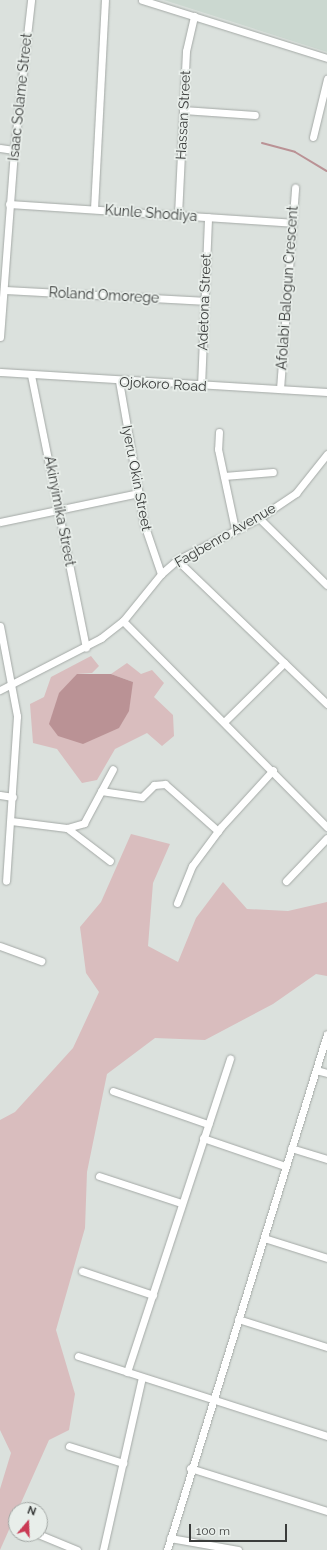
<!DOCTYPE html>
<style>
body{margin:0}
#map{position:relative;width:327px;height:1550px;overflow:hidden;background:#dbe1dd;font-family:Raleway,sans-serif}
div>[style]{position:absolute}
.built>*{inset:0;background:#cbd8d0}
.green>*{inset:0;background:#d9bdbe}
.water>*{inset:0;background:#ba9295}
.stream>*{height:2px;margin:-1px;padding:0 1px;transform-origin:1px;border-radius:1px;background:#ba9295}
.roads{filter:drop-shadow(0 0 1px #a4a9a6) drop-shadow(0 0 1px #a4a9a6)}
.minor>*{height:7px;margin:-3.5px;padding:0 3.5px;transform-origin:3.5px;border-radius:3.5px;background:#fff}
span{translate:-50% -50%;white-space:nowrap;text-align:center;line-height:1.15;-webkit-text-stroke:3.5px #e8eeea;paint-order:stroke}
.street-label{font-size:14px;color:#3a3c3b}
.north{position:absolute;left:8px;top:1502px;width:40px;height:40px;box-sizing:border-box;background:#e8eeea;border:1px solid #a2a7a4;border-radius:50%;rotate:19deg;font-size:11px;font-weight:700;line-height:16px;text-align:center;color:#3a3c3b}
.north::after{content:'';display:block;margin:auto;width:14px;height:18px;background:#ca3a54;clip-path:polygon(50% 0,100% 100%,50% 72%,0 100%)}
.scale{position:absolute;left:189px;top:1524px;width:98px;height:18px;box-sizing:border-box;border:2px solid #3a3c3b;border-top:0;padding-left:5px;font-size:12px;line-height:14px;white-space:nowrap;color:#3a3c3b;-webkit-text-stroke:3px #e8eeea;paint-order:stroke}
</style>
<div id="map">
<div class="built">
<div style="clip-path:polygon(164px 0,327px 0,327px 52px)"></div>
</div>
<div class="green">
<div style="clip-path:polygon(91px 656px,99px 666px,92px 673px,77px 674px,133px 682px,111px 674px,127px 663px,141px 674px,152px 670px,164px 683px,154px 697px,173px 715px,174px 736px,162px 746px,147px 733px,115px 749px,97px 780px,82px 783px,57px 749px,33px 743px,30px 704px,44px 697px,51px 677px)"></div>
<div style="clip-path:polygon(131px 834px,170px 844px,153px 883px,148px 946px,178px 962px,196px 918px,223px 882px,247px 909px,288px 911px,327px 902px,327px 976px,316px 974px,273px 1004px,205px 1040px,155px 1038px,107px 1074px,87px 1172px,85px 1228px,56px 1330px,75px 1394px,69px 1430px,49px 1440px,0 1550px,0 1489px,11px 1453px,0 1430px,0 1120px,15px 1112px,73px 1048px,99px 992px,86px 973px,80px 927px,101px 902px)"></div>
</div>
<div class="water">
<div style="clip-path:polygon(77px 674px,111px 674px,133px 682px,129px 711px,119px 728px,83px 744px,58px 736px,49px 724px,59px 693px)"></div>
</div>
<div class="stream">
<div style="left:262px;top:143px;width:34px;rotate:15deg"></div>
<div style="left:295px;top:152px;width:37px;rotate:31deg"></div>
</div>
<div class="roads">
<div class="minor">
<div style="left:142px;top:0;width:194px;rotate:17.4deg"></div>
<div style="left:183px;top:110px;width:72px;rotate:4deg"></div>
<div style="left:313px;top:137px;width:60px;rotate:-76.4deg"></div>
<div style="left:0;top:148px;width:14px;rotate:8deg"></div>
<div style="left:9px;top:204px;width:284px;rotate:3.8deg"></div>
<div style="left:94px;top:209px;width:209px;rotate:-87deg"></div>
<div style="left:178px;top:215px;width:164px;rotate:-87.2deg"></div>
<div style="left:186px;top:51px;width:36px;rotate:-77deg"></div>
<div style="left:4px;top:290px;width:200px;rotate:3.1deg"></div>
<div style="left:0;top:337px;width:188px;rotate:-85.7deg"></div>
<div style="left:14px;top:150px;width:151px;rotate:-83.5deg"></div>
<div style="left:0;top:372px;width:328px;rotate:3.5deg"></div>
<div style="left:31px;top:375px;width:278px;rotate:78.6deg"></div>
<div style="left:119px;top:381px;width:145px;rotate:80.1deg"></div>
<div style="left:144px;top:524px;width:53px;rotate:71.2deg"></div>
<div style="left:201px;top:386px;width:169px;rotate:-87.6deg"></div>
<div style="left:280px;top:389px;width:202px;rotate:-85.7deg"></div>
<div style="left:219px;top:432px;width:17px;rotate:93deg"></div>
<div style="left:218px;top:449px;width:82px;rotate:78deg"></div>
<div style="left:224px;top:476px;width:49px;rotate:-4.7deg"></div>
<div style="left:259px;top:518px;width:95px;rotate:44.6deg"></div>
<div style="left:0;top:522px;width:142px;rotate:-11.8deg"></div>
<div style="left:177px;top:560px;width:208px;rotate:43.8deg"></div>
<div style="left:123px;top:621px;width:290px;rotate:45.3deg"></div>
<div style="left:0;top:626px;width:92px;rotate:79.3deg"></div>
<div style="left:17px;top:716px;width:165px;rotate:93.8deg"></div>
<div style="left:0;top:690px;width:114px;rotate:-27.2deg"></div>
<div style="left:101px;top:638px;width:28px;rotate:-38deg"></div>
<div style="left:123px;top:621px;width:60px;rotate:-51deg"></div>
<div style="left:161px;top:574px;width:21px;rotate:-41deg"></div>
<div style="left:177px;top:560px;width:92px;rotate:-27.1deg"></div>
<div style="left:259px;top:518px;width:45px;rotate:-34deg"></div>
<div style="left:296px;top:493px;width:50px;rotate:-51.5deg"></div>
<div style="left:225px;top:721px;width:83px;rotate:-44.5deg"></div>
<div style="left:101px;top:791px;width:41px;rotate:8.3deg"></div>
<div style="left:142px;top:797px;width:17px;rotate:-45deg"></div>
<div style="left:154px;top:785px;width:11px;rotate:-5deg"></div>
<div style="left:165px;top:784px;width:71px;rotate:41.6deg"></div>
<div style="left:0;top:795px;width:13px;rotate:9deg"></div>
<div style="left:11px;top:821px;width:56px;rotate:7.1deg"></div>
<div style="left:67px;top:828px;width:18px;rotate:-16deg"></div>
<div style="left:84px;top:823px;width:61px;rotate:-61.8deg"></div>
<div style="left:67px;top:828px;width:54px;rotate:37.5deg"></div>
<div style="left:286px;top:881px;width:59px;rotate:-46.4deg"></div>
<div style="left:177px;top:903px;width:40px;rotate:-68deg"></div>
<div style="left:192px;top:866px;width:49px;rotate:-53.4deg"></div>
<div style="left:221px;top:827px;width:77px;rotate:-47.6deg"></div>
<div style="left:0;top:946px;width:44px;rotate:20.1deg"></div>
<div style="left:316px;top:1070px;width:11px;rotate:15deg"></div>
<div style="left:113px;top:1091px;width:101px;rotate:19.2deg"></div>
<div style="left:203px;top:1138px;width:87px;rotate:18.9deg"></div>
<div style="left:291px;top:1148px;width:38px;rotate:17deg"></div>
<div style="left:99px;top:1176px;width:86px;rotate:18.2deg"></div>
<div style="left:264px;top:1238px;width:66px;rotate:17.6deg"></div>
<div style="left:82px;top:1271px;width:75px;rotate:18.7deg"></div>
<div style="left:238px;top:1319px;width:93px;rotate:17.5deg"></div>
<div style="left:78px;top:1356px;width:262px;rotate:17.8deg"></div>
<div style="left:127px;top:1372px;width:330px;rotate:-71.8deg"></div>
<div style="left:69px;top:1446px;width:57px;rotate:17.5deg"></div>
<div style="left:190px;top:1468px;width:144px;rotate:17.4deg"></div>
<div style="left:13px;top:1524px;width:3px;rotate:18deg"></div>
<div style="left:38px;top:1534px;width:42px;rotate:22.3deg"></div>
<div style="left:170px;top:1538px;width:69px;rotate:10deg"></div>
<div style="left:103px;top:1550px;width:177px;rotate:-77.3deg"></div>
<div style="left:167px;top:1550px;width:540px;rotate:-72.77deg"></div>
</div>
</div>
<div class="street-label">
<span style="left:20px;top:97px;rotate:-84deg">Isaac Solame Street</span>
<span style="left:183px;top:115px;rotate:-87deg">Hassan Street</span>
<span style="left:151px;top:213px;rotate:4deg">Kunle Shodiya</span>
<span style="left:287px;top:288px;rotate:-86deg">Afolabi Balogun Crescent</span>
<span style="left:104px;top:295px;rotate:3deg">Roland Omorege</span>
<span style="left:204px;top:302px;rotate:-88deg">Adetona Street</span>
<span style="left:163px;top:384px;rotate:3deg">Ojokoro Road</span>
<span style="left:137px;top:478px;rotate:79deg">Iyeru Okin Street</span>
<span style="left:60px;top:511px;rotate:79deg">Akinyimika Street</span>
<span style="left:225px;top:535px;rotate:-30deg">Fagbenro Avenue</span>
</div>
<div class="north">N</div>
<div class="scale">100 m</div>
</div>
